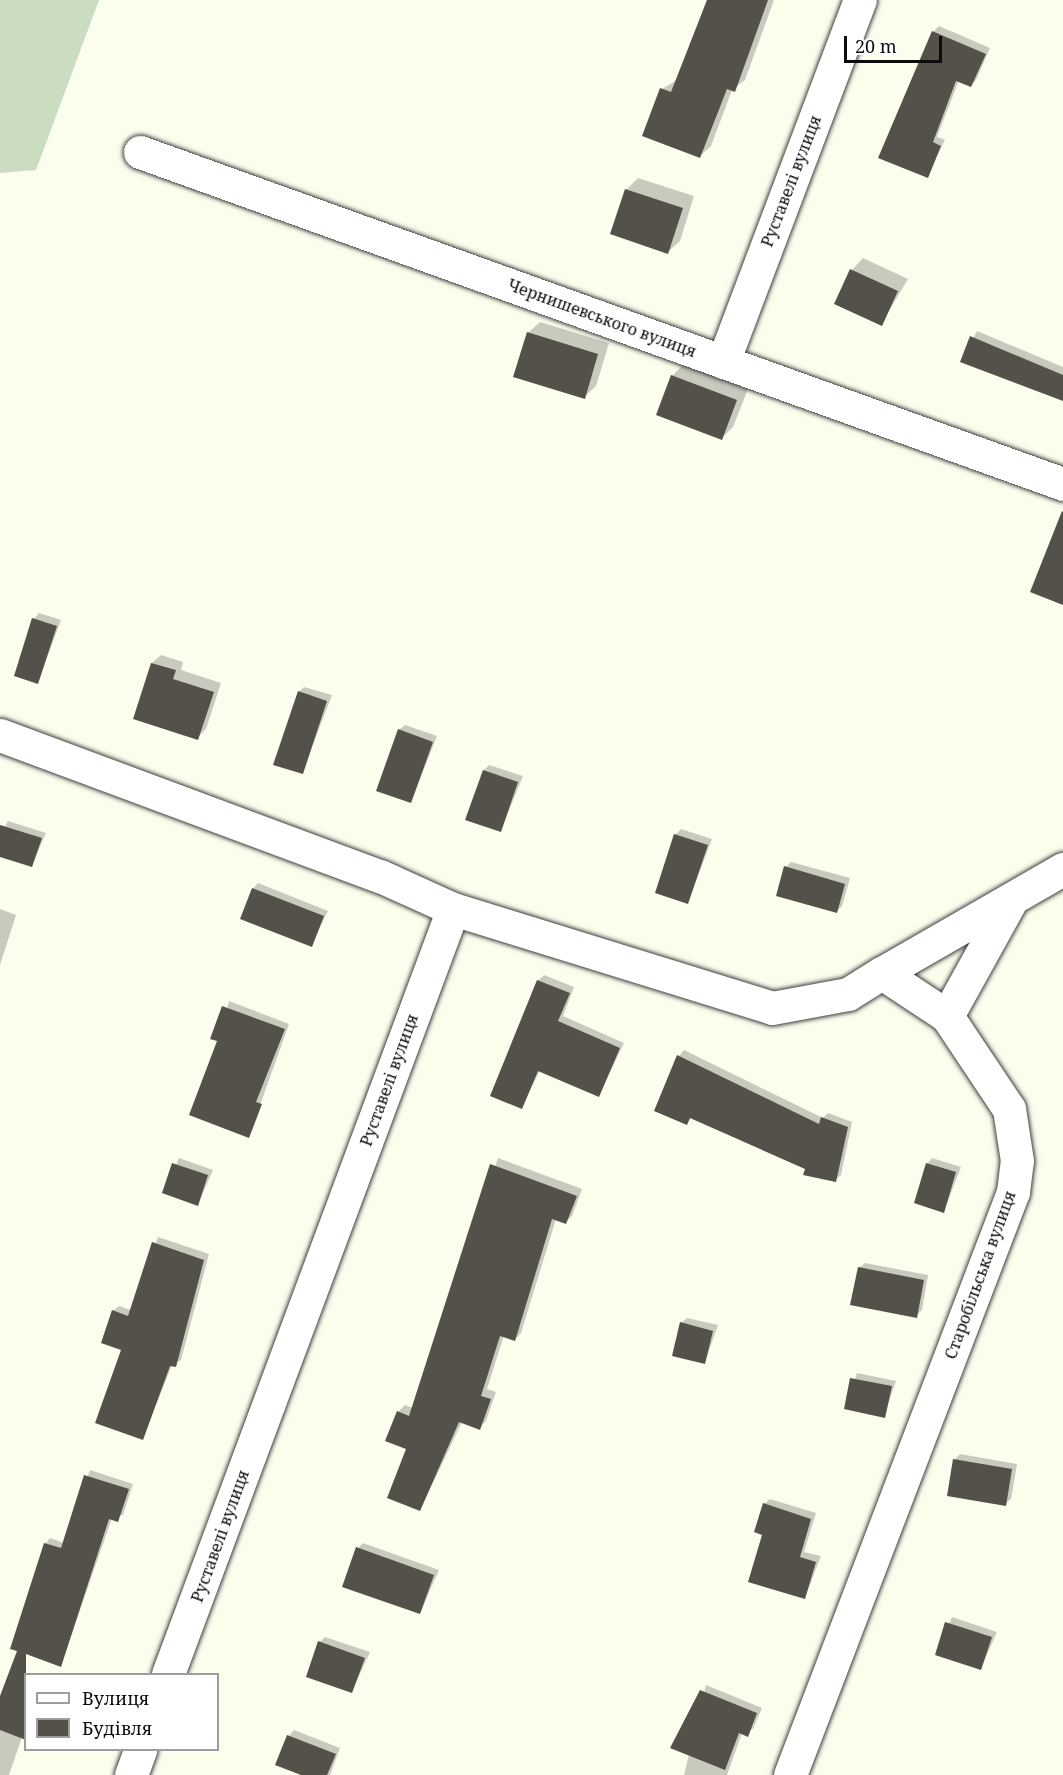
<!DOCTYPE html>
<meta charset="utf-8">
<style>
body{margin:0}
#map{position:relative;width:1063px;height:1775px;overflow:hidden;background:#fbfded;font-family:"Noto Serif",serif}
div>[style]{position:absolute}
.cemetery>*{inset:0;background:#caddc0}
.shadow>*{inset:0;background:#0003}
.building>*{inset:0;background:#54514a}
.roads{filter:drop-shadow(0 0 2px #3f3f3f) drop-shadow(0 0 2px #3f3f3f)}
.minor>*{height:33px;margin:-16.5px;padding:0 16.5px;transform-origin:16.5px;border-radius:16.5px;background:#fff}
span{translate:-50% -50%;white-space:nowrap;text-align:center;line-height:1.15;-webkit-text-stroke:6px #fff;paint-order:stroke}
.street-label{font-size:16px;color:#0c0c0c}
.legend{position:absolute;left:24px;top:1673px;width:195px;height:78px;box-sizing:border-box;background:#fff;border:2px solid #9e9e9e;margin:0;padding:8px 10px;list-style:none;font-size:18px;color:#0c0c0c}
.legend li{display:flex;align-items:center;gap:12px;height:30px}
.legend b{width:30px;border:2px solid #9e9e9e}
.scale{position:absolute;left:844px;top:36px;width:98px;height:27px;box-sizing:border-box;border:3px solid #0c0c0c;border-top:0;padding-left:8px;font-size:18px;line-height:21px;white-space:nowrap;color:#0c0c0c;-webkit-text-stroke:4px #fff;paint-order:stroke}
</style>
<div id="map">
<div class="cemetery">
<div style="clip-path:polygon(0 0,99px 0,36px 170px,0 173px)"></div>
</div>
<div class="shadow">
<div style="clip-path:polygon(707px 0,774px 0,745px 80px,732px 90px,711px 146px,700px 156px,662px 89px,677px 80px)"></div>
<div style="clip-path:polygon(939px 26px,990px 48px,976px 80px,971px 86px,959px 80px,937px 137px,945px 140px,927px 176px,933px 32px)"></div>
<div style="clip-path:polygon(638px 178px,694px 196px,680px 241px,668px 252px,626px 190px)"></div>
<div style="clip-path:polygon(863px 258px,908px 279px,881px 324px,852px 270px)"></div>
<div style="clip-path:polygon(540px 322px,609px 343px,596px 386px,584px 397px,528px 333px)"></div>
<div style="clip-path:polygon(977px 331px,1063px 367px,1063px 400px,962px 361px)"></div>
<div style="clip-path:polygon(684px 364px,748px 389px,733px 427px,721px 439px,672px 376px)"></div>
<div style="clip-path:polygon(39px 613px,61px 620px,38px 682px,34px 619px)"></div>
<div style="clip-path:polygon(161px 655px,183px 662px,181px 670px,221px 683px,206px 729px,197px 738px,152px 663px)"></div>
<div style="clip-path:polygon(304px 687px,332px 695px,302px 773px,299px 692px)"></div>
<div style="clip-path:polygon(405px 725px,437px 736px,411px 802px,399px 730px)"></div>
<div style="clip-path:polygon(489px 765px,523px 776px,501px 830px,484px 770px)"></div>
<div style="clip-path:polygon(8px 821px,46px 833px,32px 865px,0 855px,0 835px)"></div>
<div style="clip-path:polygon(681px 829px,712px 839px,688px 902px,675px 835px)"></div>
<div style="clip-path:polygon(791px 862px,850px 878px,842px 906px,837px 911px,786px 867px)"></div>
<div style="clip-path:polygon(258px 883px,328px 911px,311px 945px,253px 889px)"></div>
<div style="clip-path:polygon(0 909px,16px 915px,0 965px)"></div>
<div style="clip-path:polygon(544px 975px,574px 987px,563px 1016px,624px 1043px,599px 1095px,540px 1070px,522px 1107px,538px 981px)"></div>
<div style="clip-path:polygon(229px 1001px,289px 1024px,249px 1136px,219px 1040px)"></div>
<div style="clip-path:polygon(684px 1050px,823px 1118px,828px 1113px,852px 1122px,841px 1175px,835px 1180px,692px 1117px,686px 1123px,679px 1056px)"></div>
<div style="clip-path:polygon(179px 1158px,213px 1170px,198px 1204px,164px 1192px)"></div>
<div style="clip-path:polygon(498px 1158px,582px 1189px,572px 1216px,566px 1222px,556px 1219px,521px 1333px,515px 1340px,504px 1335px,487px 1389px,496px 1392px,486px 1421px,479px 1428px,462px 1422px,420px 1510px,398px 1412px,405px 1405px,413px 1408px)"></div>
<div style="clip-path:polygon(932px 1158px,961px 1167px,944px 1211px,927px 1164px)"></div>
<div style="clip-path:polygon(158px 1237px,209px 1254px,181px 1360px,172px 1365px,142px 1439px,113px 1311px,119px 1306px,131px 1310px)"></div>
<div style="clip-path:polygon(865px 1263px,928px 1275px,922px 1310px,916px 1316px,859px 1268px)"></div>
<div style="clip-path:polygon(687px 1318px,718px 1325px,705px 1362px,681px 1323px)"></div>
<div style="clip-path:polygon(857px 1373px,896px 1381px,884px 1416px,846px 1408px)"></div>
<div style="clip-path:polygon(960px 1454px,1017px 1464px,1011px 1499px,1005px 1504px,955px 1459px)"></div>
<div style="clip-path:polygon(90px 1470px,133px 1484px,123px 1515px,112px 1518px,61px 1665px,45px 1544px,50px 1538px,64px 1543px)"></div>
<div style="clip-path:polygon(770px 1499px,816px 1513px,804px 1552px,821px 1556px,805px 1597px,764px 1534px,764px 1504px)"></div>
<div style="clip-path:polygon(363px 1543px,439px 1570px,420px 1613px,358px 1548px)"></div>
<div style="clip-path:polygon(952px 1617px,997px 1632px,981px 1668px,936px 1654px)"></div>
<div style="clip-path:polygon(325px 1637px,370px 1652px,352px 1691px,320px 1642px)"></div>
<div style="clip-path:polygon(706px 1685px,762px 1708px,753px 1729px,742px 1733px,727px 1775px,684px 1775px)"></div>
<div style="clip-path:polygon(0 1700px,22px 1737px,9px 1775px,0 1775px)"></div>
<div style="clip-path:polygon(294px 1730px,340px 1748px,330px 1775px,306px 1775px,289px 1736px)"></div>
</div>
<div class="building">
<div style="clip-path:polygon(707px 0,768px 0,735px 92px,727px 89px,700px 158px,642px 136px,660px 88px,671px 92px)"></div>
<div style="clip-path:polygon(932px 31px,986px 54px,971px 87px,956px 81px,933px 142px,941px 146px,928px 178px,878px 158px)"></div>
<div style="clip-path:polygon(625px 189px,683px 208px,668px 254px,610px 234px)"></div>
<div style="clip-path:polygon(850px 269px,898px 291px,882px 326px,834px 304px)"></div>
<div style="clip-path:polygon(527px 332px,598px 354px,585px 399px,513px 377px)"></div>
<div style="clip-path:polygon(970px 336px,1063px 375px,1063px 401px,960px 362px)"></div>
<div style="clip-path:polygon(671px 375px,737px 400px,722px 440px,656px 415px)"></div>
<div style="clip-path:polygon(1062px 511px,1063px 512px,1063px 605px,1030px 592px)"></div>
<div style="clip-path:polygon(32px 618px,57px 626px,38px 684px,14px 676px)"></div>
<div style="clip-path:polygon(151px 663px,176px 670px,173px 679px,214px 692px,198px 740px,133px 719px)"></div>
<div style="clip-path:polygon(298px 691px,327px 701px,303px 774px,273px 765px)"></div>
<div style="clip-path:polygon(398px 729px,433px 742px,411px 803px,376px 791px)"></div>
<div style="clip-path:polygon(483px 770px,518px 782px,501px 832px,465px 820px)"></div>
<div style="clip-path:polygon(0 825px,42px 838px,32px 867px,0 857px)"></div>
<div style="clip-path:polygon(674px 834px,708px 845px,688px 904px,655px 893px)"></div>
<div style="clip-path:polygon(784px 866px,845px 884px,837px 913px,776px 896px)"></div>
<div style="clip-path:polygon(252px 888px,324px 916px,312px 947px,240px 919px)"></div>
<div style="clip-path:polygon(537px 980px,570px 993px,558px 1021px,620px 1048px,599px 1097px,538px 1071px,522px 1109px,490px 1096px)"></div>
<div style="clip-path:polygon(222px 1006px,285px 1029px,256px 1102px,262px 1104px,249px 1138px,189px 1115px,217px 1041px,210px 1039px)"></div>
<div style="clip-path:polygon(677px 1055px,819px 1124px,821px 1117px,848px 1127px,836px 1182px,803px 1175px,805px 1169px,690px 1118px,687px 1125px,654px 1111px)"></div>
<div style="clip-path:polygon(172px 1163px,208px 1175px,198px 1206px,162px 1193px)"></div>
<div style="clip-path:polygon(926px 1163px,956px 1172px,944px 1213px,914px 1203px)"></div>
<div style="clip-path:polygon(490px 1164px,577px 1196px,566px 1224px,552px 1219px,515px 1341px,500px 1336px,481px 1396px,491px 1399px,480px 1430px,459px 1422px,420px 1511px,387px 1498px,406px 1449px,385px 1441px,397px 1411px,409px 1416px)"></div>
<div style="clip-path:polygon(152px 1242px,204px 1260px,176px 1367px,170px 1366px,143px 1440px,95px 1423px,121px 1350px,101px 1343px,112px 1310px,128px 1316px)"></div>
<div style="clip-path:polygon(858px 1267px,924px 1280px,917px 1318px,850px 1305px)"></div>
<div style="clip-path:polygon(680px 1322px,713px 1331px,705px 1364px,672px 1356px)"></div>
<div style="clip-path:polygon(850px 1378px,892px 1386px,885px 1418px,844px 1409px)"></div>
<div style="clip-path:polygon(953px 1459px,1012px 1469px,1006px 1506px,947px 1496px)"></div>
<div style="clip-path:polygon(84px 1475px,129px 1489px,118px 1522px,109px 1519px,61px 1667px,26px 1654px,26px 1740px,0 1730px,0 1696px,17px 1651px,10px 1649px,44px 1543px,61px 1548px)"></div>
<div style="clip-path:polygon(763px 1503px,811px 1519px,800px 1557px,816px 1562px,805px 1599px,748px 1582px,762px 1535px,754px 1532px)"></div>
<div style="clip-path:polygon(356px 1547px,434px 1575px,420px 1614px,342px 1587px)"></div>
<div style="clip-path:polygon(945px 1622px,992px 1637px,981px 1670px,935px 1655px)"></div>
<div style="clip-path:polygon(318px 1641px,365px 1658px,352px 1693px,306px 1677px)"></div>
<div style="clip-path:polygon(700px 1690px,757px 1713px,748px 1737px,739px 1733px,725px 1770px,670px 1748px)"></div>
<div style="clip-path:polygon(287px 1735px,336px 1754px,327px 1775px,301px 1775px,275px 1765px)"></div>
</div>
<div class="roads">
<div class="minor">
<div style="left:140px;top:152px;width:981px;rotate:19.78deg"></div>
<div style="left:723px;top:362px;width:387px;rotate:-69.3deg"></div>
<div style="left:0;top:735px;width:405px;rotate:20.4deg"></div>
<div style="left:380px;top:876px;width:80px;rotate:24.3deg"></div>
<div style="left:947px;top:1016px;width:128px;rotate:-61deg"></div>
<div style="left:168px;top:1674px;width:816px;rotate:-69.57deg"></div>
<div style="left:453px;top:909px;width:334px;rotate:17.2deg"></div>
<div style="left:772px;top:1008px;width:77px;rotate:-10.4deg"></div>
<div style="left:848px;top:994px;width:40px;rotate:-32deg"></div>
<div style="left:131px;top:1775px;width:27px;rotate:-70deg"></div>
<div style="left:790px;top:1775px;width:624px;rotate:-69.07deg"></div>
<div style="left:1013px;top:1192px;width:31px;rotate:-83deg"></div>
<div style="left:1017px;top:1161px;width:53px;rotate:-98.7deg"></div>
<div style="left:1009px;top:1109px;width:112px;rotate:-123.7deg"></div>
<div style="left:947px;top:1016px;width:78px;rotate:-146.5deg"></div>
<div style="left:882px;top:973px;width:209px;rotate:-29.9deg"></div>
</div>
</div>
<div class="street-label">
<span style="left:791px;top:181px;rotate:-69deg">Руставелі вулиця</span>
<span style="left:602px;top:318px;rotate:20deg">Чернишевського вулиця</span>
<span style="left:389px;top:1080px;rotate:-70deg">Руставелі вулиця</span>
<span style="left:980px;top:1275px;rotate:-70deg">Старобільська вулиця</span>
<span style="left:220px;top:1536px;rotate:-70deg">Руставелі вулиця</span>
</div>
<ul class="legend">
<li><b style="height:8px;background:#fff"></b>Вулиця</li>
<li><b style="height:16px;background:#54514a"></b>Будівля</li>
</ul>
<div class="scale">20 m</div>
</div>
